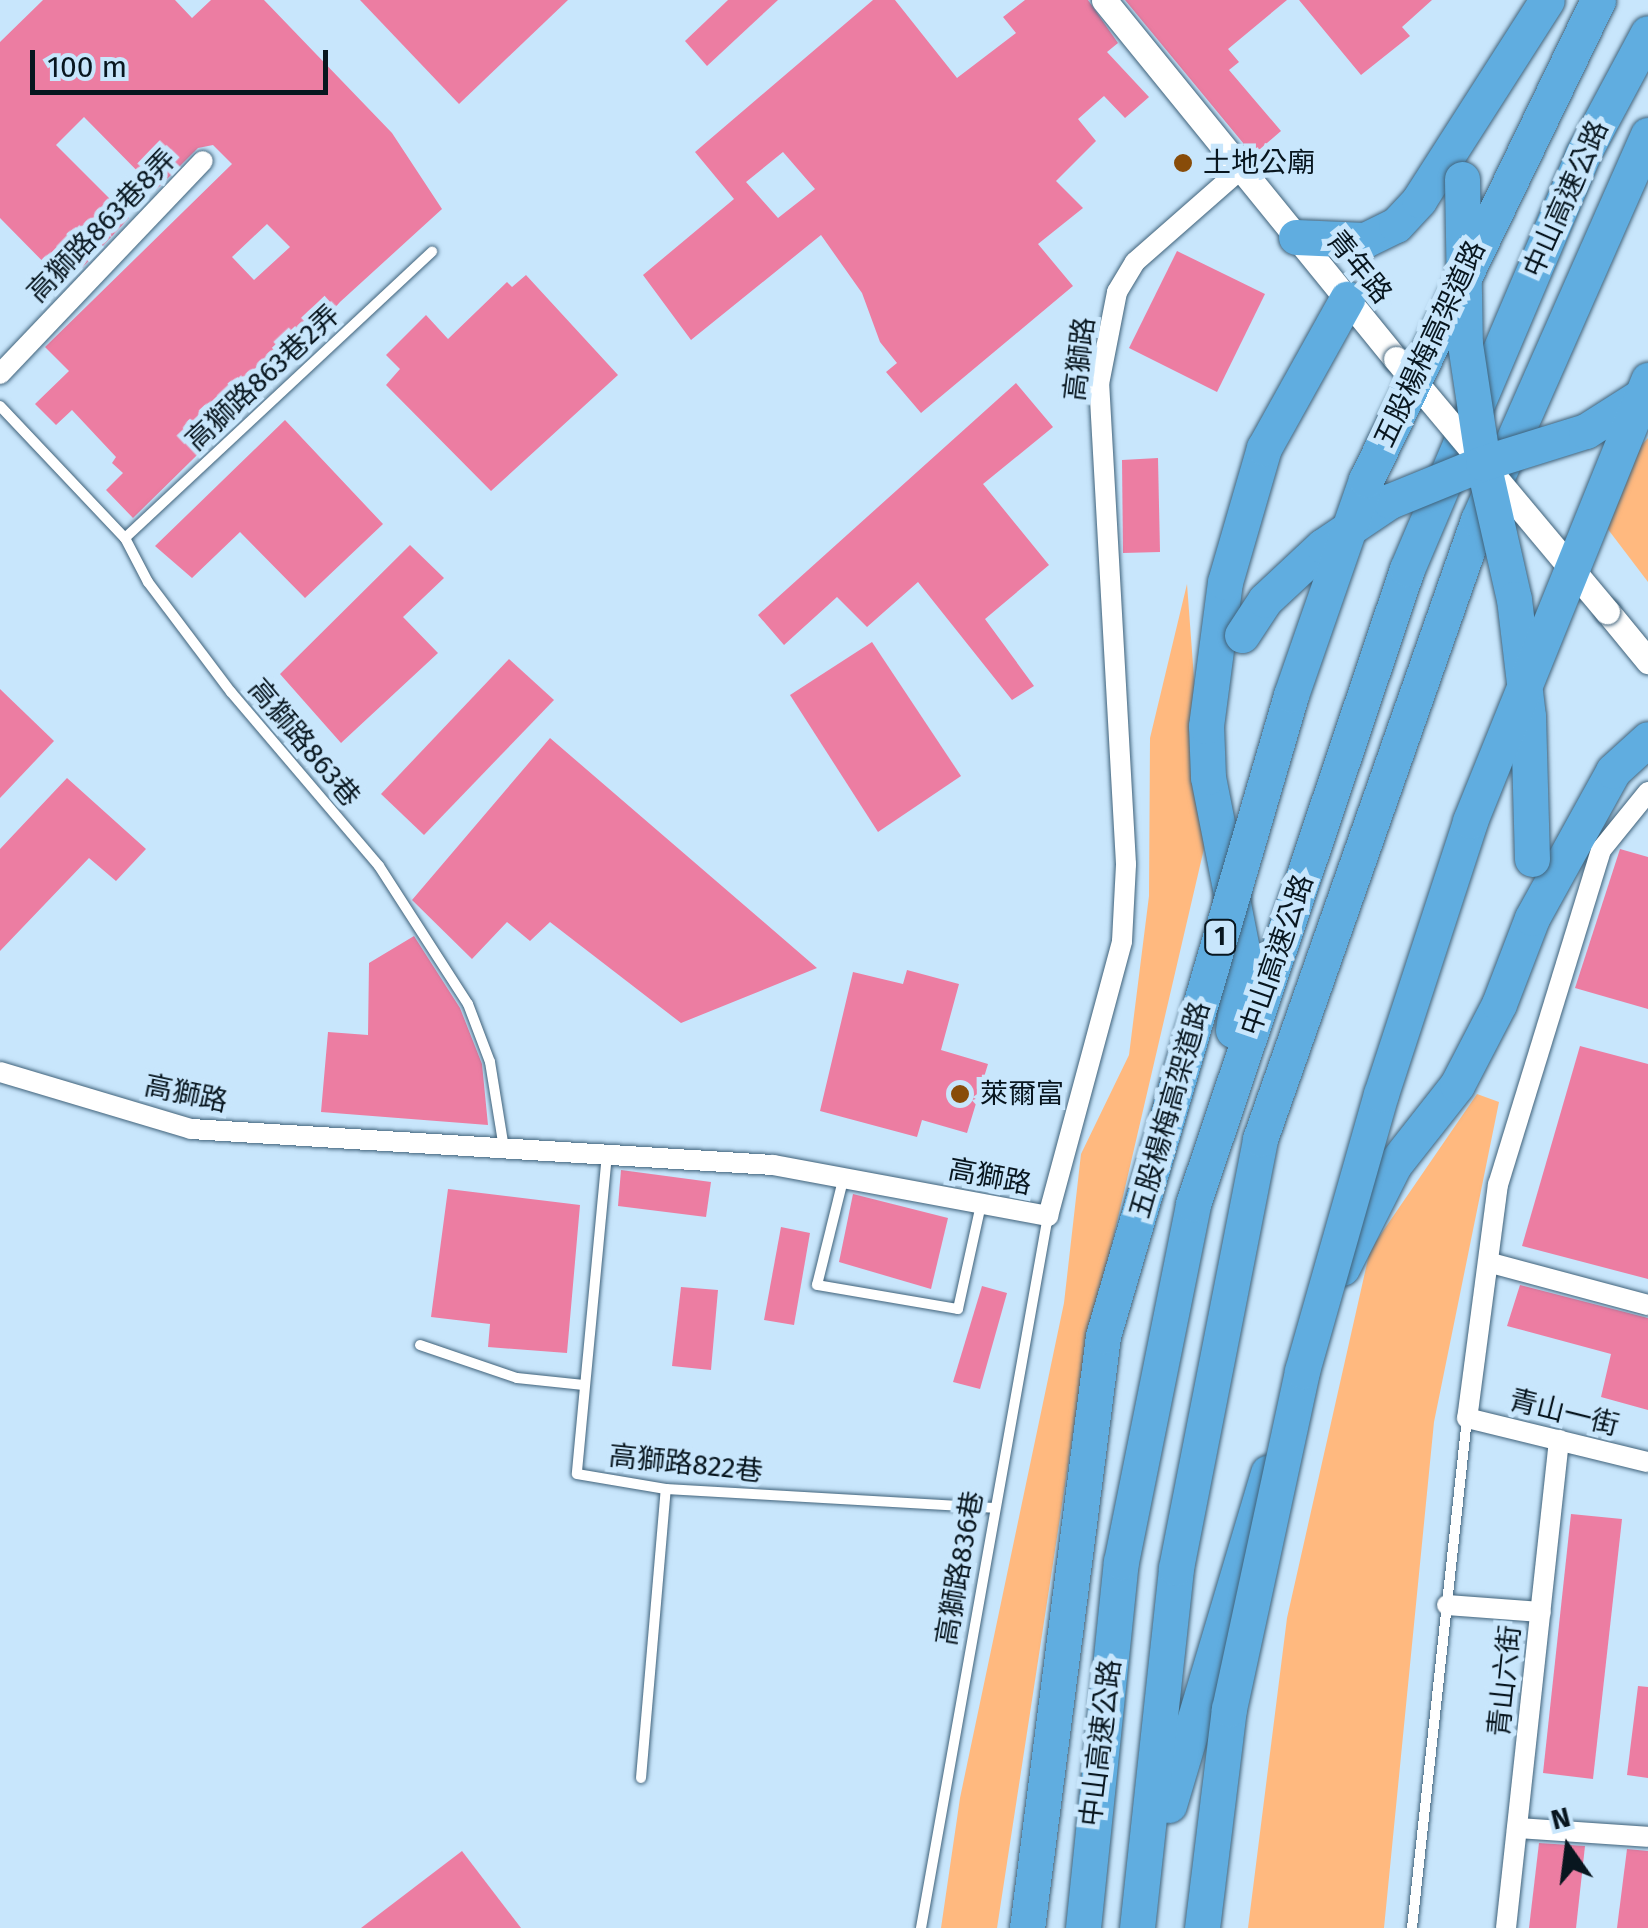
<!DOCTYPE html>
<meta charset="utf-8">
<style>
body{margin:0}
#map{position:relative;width:1648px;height:1928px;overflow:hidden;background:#c8e6fc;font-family:"Fira Sans","Noto Sans TC",sans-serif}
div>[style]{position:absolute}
.green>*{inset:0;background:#ffb97f}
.building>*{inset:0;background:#ec7da2}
.roads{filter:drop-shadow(0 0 2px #40627a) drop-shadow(0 0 2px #40627a)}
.service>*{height:10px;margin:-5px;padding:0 5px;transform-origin:5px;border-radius:5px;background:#fff}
.minor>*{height:20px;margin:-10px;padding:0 10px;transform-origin:10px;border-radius:10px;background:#fff}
.tertiary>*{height:25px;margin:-12.5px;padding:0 12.5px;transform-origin:12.5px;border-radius:12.5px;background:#fff}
.motorway>*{height:35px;margin:-17.5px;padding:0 17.5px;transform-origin:17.5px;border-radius:17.5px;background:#60ade0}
.bridges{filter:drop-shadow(0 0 2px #40627a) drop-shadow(0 0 2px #40627a)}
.tertiary-bridge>*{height:25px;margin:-12.5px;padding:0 12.5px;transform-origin:12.5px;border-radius:12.5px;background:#fff}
.motorway-bridge>*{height:35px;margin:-17.5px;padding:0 17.5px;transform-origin:17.5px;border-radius:17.5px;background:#60ade0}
.dots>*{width:28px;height:28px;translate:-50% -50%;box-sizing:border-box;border:5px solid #c8e6fc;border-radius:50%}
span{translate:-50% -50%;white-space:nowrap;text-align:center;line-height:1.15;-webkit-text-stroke:10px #c8e6fc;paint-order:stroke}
.shield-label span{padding:2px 8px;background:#c8e6fc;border:2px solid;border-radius:8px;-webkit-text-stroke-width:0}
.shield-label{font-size:25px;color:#08161f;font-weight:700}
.poi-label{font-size:28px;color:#08161f}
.left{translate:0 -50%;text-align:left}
.street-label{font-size:28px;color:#08161f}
.north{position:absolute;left:1518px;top:1798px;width:100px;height:100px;-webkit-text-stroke:8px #c8e6fc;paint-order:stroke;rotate:346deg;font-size:28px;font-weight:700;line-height:40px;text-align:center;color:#08161f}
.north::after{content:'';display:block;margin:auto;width:35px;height:45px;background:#08161f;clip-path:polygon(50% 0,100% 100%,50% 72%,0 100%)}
.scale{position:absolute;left:30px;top:50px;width:298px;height:45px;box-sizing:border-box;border:5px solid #08161f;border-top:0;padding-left:12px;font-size:30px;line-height:35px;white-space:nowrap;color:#08161f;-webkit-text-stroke:8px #c8e6fc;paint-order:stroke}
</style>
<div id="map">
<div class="green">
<div style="clip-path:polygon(1648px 438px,1648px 582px,1607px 528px,1630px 457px)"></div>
<div style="clip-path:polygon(1187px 584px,1206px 840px,1083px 1368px,997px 1928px,941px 1928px,960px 1798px,1064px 1303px,1081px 1154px,1129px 1055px,1149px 896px,1150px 738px)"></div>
<div style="clip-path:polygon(1477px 1094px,1499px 1102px,1434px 1422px,1384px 1928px,1248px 1928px,1287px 1618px,1370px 1250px)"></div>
</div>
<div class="building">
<div style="clip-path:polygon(evenodd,43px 0,175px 0,192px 18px,211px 0,264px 0,392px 133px,442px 209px,340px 302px,279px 371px,266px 359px,231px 390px,247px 406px,133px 518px,106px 490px,123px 473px,112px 463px,116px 457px,72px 410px,56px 425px,35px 404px,69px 371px,45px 347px,232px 164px,213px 145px,198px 148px,156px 190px,84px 117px,56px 145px,129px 218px,66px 285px,0 218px,0 42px,43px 0,267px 224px,290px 247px,254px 280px,232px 257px,267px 224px)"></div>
<div style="clip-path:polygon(360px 0,568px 0,459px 104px)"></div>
<div style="clip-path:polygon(728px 0,778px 0,707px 66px,685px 41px)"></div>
<div style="clip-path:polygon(evenodd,873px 0,895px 0,957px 78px,1016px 33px,1003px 17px,1025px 0,1088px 0,1118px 43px,1107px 52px,1149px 97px,1125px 118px,1104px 96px,1078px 119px,1096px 141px,1056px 181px,1083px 208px,1038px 244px,1073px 286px,921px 413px,886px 372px,897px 363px,880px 342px,862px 293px,821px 235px,691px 340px,643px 275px,734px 199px,695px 152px,873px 0,783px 152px,815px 189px,778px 218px,746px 182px,783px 152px)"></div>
<div style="clip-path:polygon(1125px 0,1287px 0,1228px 49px,1239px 62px,1229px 70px,1281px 131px,1253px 155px)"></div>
<div style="clip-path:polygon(1299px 0,1432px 0,1402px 27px,1410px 36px,1361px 75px)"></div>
<div style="clip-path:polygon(1177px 251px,1265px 294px,1217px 392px,1129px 348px)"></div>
<div style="clip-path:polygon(526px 275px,618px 375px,491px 491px,386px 385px,400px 369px,386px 355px,426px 315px,448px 339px,507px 282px,512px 287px)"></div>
<div style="clip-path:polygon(1016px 383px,1053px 427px,983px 484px,1049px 565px,985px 619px,1034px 686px,1012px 700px,918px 582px,867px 627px,837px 597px,784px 645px,758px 615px)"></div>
<div style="clip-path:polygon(285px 420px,383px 524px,305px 598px,240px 532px,192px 578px,155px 546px)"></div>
<div style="clip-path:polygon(1158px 458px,1160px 552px,1123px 553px,1122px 460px)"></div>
<div style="clip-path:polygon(410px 545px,444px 578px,403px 617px,438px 653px,341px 743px,280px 674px)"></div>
<div style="clip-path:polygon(872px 642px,961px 776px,878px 832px,790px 695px)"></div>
<div style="clip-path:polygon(509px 659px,554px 700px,424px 835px,381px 794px)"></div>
<div style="clip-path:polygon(0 689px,54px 741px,0 798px)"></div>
<div style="clip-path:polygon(550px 738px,817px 968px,681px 1023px,550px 922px,530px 941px,507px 922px,472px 959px,412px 900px)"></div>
<div style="clip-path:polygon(67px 778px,146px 849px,116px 881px,89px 858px,0 951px,0 849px)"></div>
<div style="clip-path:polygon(1620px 849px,1648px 857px,1648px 1009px,1575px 988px)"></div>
<div style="clip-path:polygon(414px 936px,460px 1008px,482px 1064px,488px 1125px,321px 1112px,328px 1032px,368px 1035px,369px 963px)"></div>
<div style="clip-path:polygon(907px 970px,959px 984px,941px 1050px,988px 1064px,967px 1133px,922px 1120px,917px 1137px,820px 1111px,853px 972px,903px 984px)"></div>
<div style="clip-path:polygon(1580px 1046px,1648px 1064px,1648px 1279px,1522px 1246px)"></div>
<div style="clip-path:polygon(621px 1170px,711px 1182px,706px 1217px,618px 1206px)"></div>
<div style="clip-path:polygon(448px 1189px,580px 1205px,567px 1353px,488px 1347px,490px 1324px,431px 1317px)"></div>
<div style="clip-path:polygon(853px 1194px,948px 1218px,931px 1289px,839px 1262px)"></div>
<div style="clip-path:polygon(781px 1227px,810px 1233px,794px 1325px,764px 1320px)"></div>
<div style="clip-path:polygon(1520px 1285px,1648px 1318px,1648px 1410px,1601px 1397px,1611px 1354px,1507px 1326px)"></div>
<div style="clip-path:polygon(982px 1286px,1007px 1293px,980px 1389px,953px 1382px)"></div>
<div style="clip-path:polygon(681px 1287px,718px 1290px,711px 1370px,672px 1366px)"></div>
<div style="clip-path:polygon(1571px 1514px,1622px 1519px,1593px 1779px,1543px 1773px)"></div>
<div style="clip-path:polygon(1638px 1686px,1648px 1687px,1648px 1778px,1627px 1775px)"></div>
<div style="clip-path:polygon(1539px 1843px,1585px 1846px,1576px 1928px,1529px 1928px)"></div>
<div style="clip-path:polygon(1627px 1849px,1648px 1851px,1648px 1928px,1617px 1928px)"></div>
<div style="clip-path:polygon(462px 1851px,521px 1928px,361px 1928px)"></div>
</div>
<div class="roads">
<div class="service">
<div style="left:0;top:406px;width:182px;rotate:46.6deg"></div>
<div style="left:125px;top:538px;width:50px;rotate:62.4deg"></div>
<div style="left:148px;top:582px;width:138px;rotate:53deg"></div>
<div style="left:231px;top:692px;width:228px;rotate:49.6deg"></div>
<div style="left:379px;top:866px;width:164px;rotate:57.2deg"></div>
<div style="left:468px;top:1004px;width:62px;rotate:69.2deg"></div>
<div style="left:490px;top:1062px;width:87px;rotate:80.8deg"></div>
<div style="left:125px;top:538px;width:420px;rotate:-43deg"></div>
<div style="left:607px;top:1154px;width:321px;rotate:95.4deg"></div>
<div style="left:577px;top:1474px;width:90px;rotate:9.6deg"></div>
<div style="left:666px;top:1489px;width:328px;rotate:3.3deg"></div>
<div style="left:844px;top:1176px;width:112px;rotate:103.9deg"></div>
<div style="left:817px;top:1285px;width:143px;rotate:9.7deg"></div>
<div style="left:958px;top:1309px;width:107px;rotate:-77.6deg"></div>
<div style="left:420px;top:1345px;width:102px;rotate:18.8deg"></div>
<div style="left:517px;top:1378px;width:67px;rotate:6deg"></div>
<div style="left:641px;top:1778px;width:290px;rotate:-85.1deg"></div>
<div style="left:921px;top:1928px;width:723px;rotate:-79.89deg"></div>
<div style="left:1412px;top:1928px;width:513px;rotate:-83.84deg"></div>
</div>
<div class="minor">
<div style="left:0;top:374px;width:294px;rotate:-46.4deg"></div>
<div style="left:1648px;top:792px;width:75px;rotate:129deg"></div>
<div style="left:1601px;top:850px;width:350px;rotate:107.1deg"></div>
<div style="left:1498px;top:1184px;width:236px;rotate:97.5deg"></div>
<div style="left:1467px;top:1418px;width:186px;rotate:13.7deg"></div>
<div style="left:0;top:1072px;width:199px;rotate:16.6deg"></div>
<div style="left:191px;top:1129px;width:583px;rotate:3.54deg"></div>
<div style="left:773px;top:1165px;width:280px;rotate:10.5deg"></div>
<div style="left:1048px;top:1216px;width:285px;rotate:-74.9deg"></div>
<div style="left:1122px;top:941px;width:77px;rotate:-87deg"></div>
<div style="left:1126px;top:864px;width:481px;rotate:-93.2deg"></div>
<div style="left:1099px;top:384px;width:94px;rotate:-78.9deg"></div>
<div style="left:1117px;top:292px;width:35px;rotate:-59deg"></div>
<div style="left:1135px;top:262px;width:141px;rotate:-41.3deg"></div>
<div style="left:1491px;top:1263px;width:163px;rotate:15deg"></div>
<div style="left:1447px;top:1605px;width:94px;rotate:4.3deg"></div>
<div style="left:1517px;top:1828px;width:131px;rotate:3.9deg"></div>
<div style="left:1506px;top:1928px;width:491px;rotate:-83.8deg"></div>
</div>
<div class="tertiary">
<div style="left:1104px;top:0;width:463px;rotate:50.9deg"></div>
<div style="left:1607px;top:611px;width:65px;rotate:50.6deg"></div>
</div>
<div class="motorway">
<div style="left:1296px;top:237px;width:69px;rotate:2.5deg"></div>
<div style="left:1365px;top:240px;width:34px;rotate:-26deg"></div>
<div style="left:1396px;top:225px;width:34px;rotate:-47deg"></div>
<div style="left:1419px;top:200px;width:237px;rotate:-57.4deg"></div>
<div style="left:1233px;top:1030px;width:77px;rotate:-82.5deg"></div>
<div style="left:1243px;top:954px;width:180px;rotate:-101.2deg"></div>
<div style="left:1208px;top:777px;width:51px;rotate:-92.2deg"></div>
<div style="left:1206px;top:726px;width:145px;rotate:-82.5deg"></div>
<div style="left:1225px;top:582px;width:140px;rotate:-73.8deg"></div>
<div style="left:1264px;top:448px;width:171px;rotate:-60.9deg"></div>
<div style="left:1342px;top:1268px;width:115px;rotate:-63.2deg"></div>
<div style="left:1394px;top:1165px;width:102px;rotate:-51.8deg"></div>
<div style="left:1457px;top:1085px;width:91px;rotate:-62.6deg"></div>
<div style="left:1499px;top:1004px;width:92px;rotate:-69deg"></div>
<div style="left:1532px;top:918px;width:168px;rotate:-61.1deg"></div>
<div style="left:1613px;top:771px;width:47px;rotate:-42.4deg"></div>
<div style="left:1169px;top:1805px;width:347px;rotate:-73.4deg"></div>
<div style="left:1083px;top:1928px;width:368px;rotate:-84.1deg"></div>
<div style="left:1121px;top:1562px;width:365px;rotate:-78.6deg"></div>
<div style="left:1193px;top:1204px;width:670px;rotate:-71.38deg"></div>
<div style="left:1407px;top:569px;width:451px;rotate:-67deg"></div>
<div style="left:1583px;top:154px;width:137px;rotate:-61.8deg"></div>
<div style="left:1137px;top:1928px;width:362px;rotate:-83.8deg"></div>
<div style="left:1176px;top:1568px;width:437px;rotate:-78.9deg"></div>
<div style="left:1260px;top:1139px;width:656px;rotate:-70.6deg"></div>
<div style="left:1478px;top:520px;width:421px;rotate:-66.2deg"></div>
</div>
</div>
<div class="bridges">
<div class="tertiary-bridge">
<div style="left:1396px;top:359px;width:329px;rotate:50.1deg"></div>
</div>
<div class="motorway-bridge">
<div style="left:1462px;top:179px;width:165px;rotate:89deg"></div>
<div style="left:1465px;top:344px;width:120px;rotate:81.4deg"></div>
<div style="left:1483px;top:463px;width:139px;rotate:77.2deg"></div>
<div style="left:1514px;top:599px;width:118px;rotate:83.2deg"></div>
<div style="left:1528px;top:716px;width:143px;rotate:88.4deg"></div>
<div style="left:1242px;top:635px;width:42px;rotate:-56.7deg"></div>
<div style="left:1265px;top:600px;width:79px;rotate:-43deg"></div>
<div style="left:1323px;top:546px;width:81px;rotate:-33.9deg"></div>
<div style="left:1390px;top:501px;width:100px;rotate:-22.2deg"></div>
<div style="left:1483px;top:463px;width:108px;rotate:-17.3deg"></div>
<div style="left:1586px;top:431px;width:69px;rotate:-32.5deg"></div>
<div style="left:1027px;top:1928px;width:597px;rotate:-82.68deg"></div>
<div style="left:1103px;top:1336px;width:668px;rotate:-73.65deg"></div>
<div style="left:1291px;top:695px;width:228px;rotate:-70.8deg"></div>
<div style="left:1366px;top:480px;width:533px;rotate:-64.2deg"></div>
<div style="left:1202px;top:1928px;width:221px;rotate:-83deg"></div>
<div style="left:1229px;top:1709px;width:346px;rotate:-77.8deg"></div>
<div style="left:1302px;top:1371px;width:288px;rotate:-74.1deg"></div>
<div style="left:1381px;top:1094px;width:287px;rotate:-71.9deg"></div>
<div style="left:1470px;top:821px;width:476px;rotate:-68deg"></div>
</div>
</div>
<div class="dots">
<div style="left:1183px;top:163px;background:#884c09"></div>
<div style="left:960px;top:1094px;background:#884c09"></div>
</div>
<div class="shield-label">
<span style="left:1220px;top:937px">1</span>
</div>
<div class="poi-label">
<span class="left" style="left:1203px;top:163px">土地公廟</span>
<span class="left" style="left:980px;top:1094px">萊爾富</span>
</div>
<div class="street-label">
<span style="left:1566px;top:199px;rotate:-66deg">中山高速公路</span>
<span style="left:102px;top:226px;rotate:-46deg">高獅路863巷8弄</span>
<span style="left:1359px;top:267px;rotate:51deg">青年路</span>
<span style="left:1430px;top:344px;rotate:-65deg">五股楊梅高架道路</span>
<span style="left:1080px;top:359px;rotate:-83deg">高獅路</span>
<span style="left:263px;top:378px;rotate:-43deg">高獅路863巷2弄</span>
<span style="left:304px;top:743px;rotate:50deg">高獅路863巷</span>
<span style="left:1277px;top:955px;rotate:-71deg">中山高速公路</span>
<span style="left:186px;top:1094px;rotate:12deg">高獅路</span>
<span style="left:1170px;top:1110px;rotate:-74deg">五股楊梅高架道路</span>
<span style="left:990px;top:1177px;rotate:11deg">高獅路</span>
<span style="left:1564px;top:1413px;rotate:14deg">青山一街</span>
<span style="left:686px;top:1464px;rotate:6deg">高獅路822巷</span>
<span style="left:960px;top:1568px;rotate:-80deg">高獅路836巷</span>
<span style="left:1505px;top:1681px;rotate:-84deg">青山六街</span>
<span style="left:1101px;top:1743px;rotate:-83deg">中山高速公路</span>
</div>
<div class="north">N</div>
<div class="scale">100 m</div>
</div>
